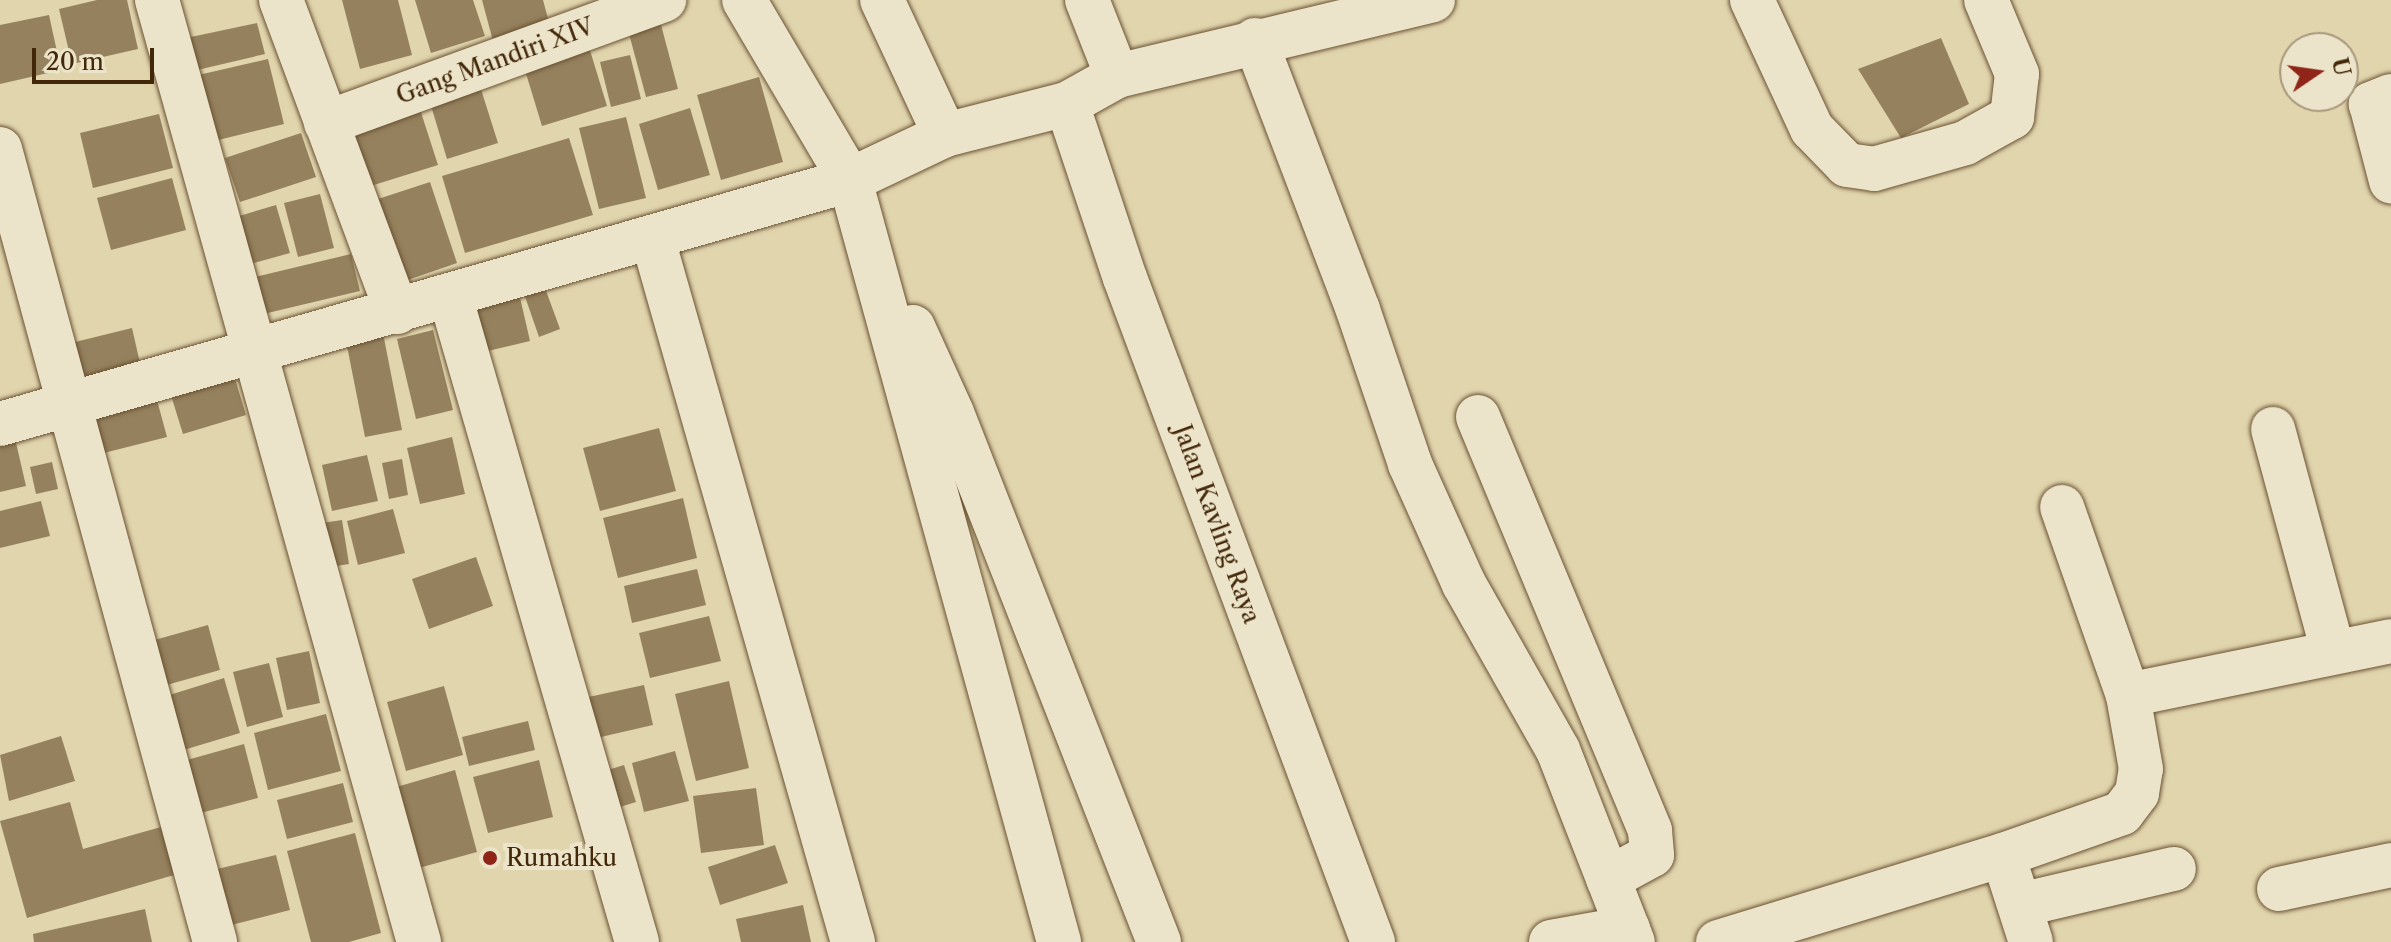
<!DOCTYPE html>
<style>
body{margin:0}
#map{position:relative;width:2391px;height:942px;overflow:hidden;background:#e1d5ae;font-family:"Libre Caslon Text",serif}
div>[style]{position:absolute}
.building>*{inset:0;background:#95815e}
.roads{filter:drop-shadow(0 0 2px #6a5232) drop-shadow(0 0 2px #6a5232)}
.minor>*{height:44px;margin:-22px;padding:0 22px;transform-origin:22px;border-radius:22px;background:#ece4ca}
.dots>*{width:22px;height:22px;translate:-50% -50%;box-sizing:border-box;border:4px solid #ece4ca;border-radius:50%}
span{translate:-50% -50%;white-space:nowrap;text-align:center;line-height:1.15;-webkit-text-stroke:8px #ece4ca;paint-order:stroke}
.street-label{font-size:24px;color:#422708}
.poi-label{font-size:24px;color:#422708}
.left{translate:0 -50%;text-align:left}
.north{position:absolute;left:2279px;top:32px;width:80px;height:80px;box-sizing:border-box;background:#ece4ca;border:2px solid #a8987c;border-radius:50%;rotate:77deg;font-size:22px;font-weight:700;line-height:32px;text-align:center;color:#422708}
.north::after{content:'';display:block;margin:auto;width:28px;height:36px;background:#8f2418;clip-path:polygon(50% 0,100% 100%,50% 72%,0 100%)}
.scale{position:absolute;left:32px;top:48px;width:122px;height:36px;box-sizing:border-box;border:4px solid #422708;border-top:0;padding-left:10px;font-size:24px;line-height:28px;white-space:nowrap;color:#422708;-webkit-text-stroke:6px #ece4ca;paint-order:stroke}
</style>
<div id="map">
<div class="building">
<div style="clip-path:polygon(97px 0,127px 0,138px 49px,72px 64px,59px 9px)"></div>
<div style="clip-path:polygon(342px 0,398px 0,412px 55px,360px 69px)"></div>
<div style="clip-path:polygon(415px 0,473px 0,485px 36px,431px 53px)"></div>
<div style="clip-path:polygon(482px 0,543px 0,550px 26px,493px 41px)"></div>
<div style="clip-path:polygon(49px 15px,61px 70px,0 84px,0 25px)"></div>
<div style="clip-path:polygon(660px 21px,678px 89px,646px 97px,628px 30px)"></div>
<div style="clip-path:polygon(257px 23px,265px 54px,193px 71px,186px 38px)"></div>
<div style="clip-path:polygon(1941px 38px,1969px 104px,1901px 138px,1858px 69px)"></div>
<div style="clip-path:polygon(589px 47px,607px 106px,542px 126px,524px 67px)"></div>
<div style="clip-path:polygon(630px 55px,641px 99px,611px 107px,600px 62px)"></div>
<div style="clip-path:polygon(268px 59px,284px 124px,210px 142px,194px 76px)"></div>
<div style="clip-path:polygon(759px 77px,783px 162px,721px 180px,697px 95px)"></div>
<div style="clip-path:polygon(479px 83px,498px 143px,447px 159px,429px 99px)"></div>
<div style="clip-path:polygon(418px 103px,438px 165px,361px 189px,341px 127px)"></div>
<div style="clip-path:polygon(690px 108px,710px 175px,658px 190px,639px 124px)"></div>
<div style="clip-path:polygon(159px 114px,173px 168px,93px 188px,80px 133px)"></div>
<div style="clip-path:polygon(626px 117px,646px 198px,599px 209px,579px 128px)"></div>
<div style="clip-path:polygon(301px 133px,316px 177px,240px 202px,225px 158px)"></div>
<div style="clip-path:polygon(569px 138px,593px 215px,465px 253px,442px 176px)"></div>
<div style="clip-path:polygon(172px 178px,186px 230px,111px 250px,97px 198px)"></div>
<div style="clip-path:polygon(430px 182px,457px 263px,402px 282px,375px 200px)"></div>
<div style="clip-path:polygon(320px 194px,334px 248px,298px 257px,284px 203px)"></div>
<div style="clip-path:polygon(276px 205px,290px 253px,239px 267px,226px 220px)"></div>
<div style="clip-path:polygon(351px 254px,360px 291px,255px 316px,247px 279px)"></div>
<div style="clip-path:polygon(541px 277px,560px 329px,539px 337px,521px 285px)"></div>
<div style="clip-path:polygon(519px 293px,530px 341px,471px 355px,460px 307px)"></div>
<div style="clip-path:polygon(132px 328px,140px 363px,76px 380px,67px 344px)"></div>
<div style="clip-path:polygon(382px 328px,402px 430px,365px 437px,345px 336px)"></div>
<div style="clip-path:polygon(433px 330px,453px 410px,416px 419px,397px 339px)"></div>
<div style="clip-path:polygon(232px 369px,246px 415px,183px 434px,169px 389px)"></div>
<div style="clip-path:polygon(154px 389px,167px 437px,92px 456px,80px 408px)"></div>
<div style="clip-path:polygon(659px 428px,676px 491px,600px 511px,583px 448px)"></div>
<div style="clip-path:polygon(14px 434px,26px 486px,0 492px,0 437px)"></div>
<div style="clip-path:polygon(452px 437px,465px 494px,420px 504px,407px 448px)"></div>
<div style="clip-path:polygon(367px 455px,378px 501px,332px 511px,322px 465px)"></div>
<div style="clip-path:polygon(402px 459px,408px 495px,389px 499px,382px 463px)"></div>
<div style="clip-path:polygon(52px 462px,58px 489px,36px 494px,30px 467px)"></div>
<div style="clip-path:polygon(683px 498px,697px 558px,618px 578px,603px 518px)"></div>
<div style="clip-path:polygon(41px 501px,50px 536px,0 548px,0 511px)"></div>
<div style="clip-path:polygon(393px 509px,405px 553px,358px 565px,347px 521px)"></div>
<div style="clip-path:polygon(342px 520px,349px 564px,317px 569px,309px 525px)"></div>
<div style="clip-path:polygon(476px 557px,493px 606px,429px 629px,412px 579px)"></div>
<div style="clip-path:polygon(697px 569px,706px 605px,632px 623px,624px 586px)"></div>
<div style="clip-path:polygon(709px 616px,721px 661px,650px 678px,639px 633px)"></div>
<div style="clip-path:polygon(208px 625px,220px 670px,163px 686px,151px 641px)"></div>
<div style="clip-path:polygon(309px 651px,320px 703px,287px 710px,276px 658px)"></div>
<div style="clip-path:polygon(269px 663px,283px 717px,247px 727px,233px 672px)"></div>
<div style="clip-path:polygon(224px 678px,240px 733px,177px 752px,160px 698px)"></div>
<div style="clip-path:polygon(729px 681px,749px 768px,696px 781px,675px 694px)"></div>
<div style="clip-path:polygon(644px 685px,653px 725px,579px 742px,570px 701px)"></div>
<div style="clip-path:polygon(444px 686px,463px 755px,406px 771px,387px 702px)"></div>
<div style="clip-path:polygon(326px 714px,341px 771px,268px 790px,254px 733px)"></div>
<div style="clip-path:polygon(528px 721px,535px 750px,469px 766px,462px 737px)"></div>
<div style="clip-path:polygon(61px 736px,75px 781px,9px 801px,0 755px)"></div>
<div style="clip-path:polygon(244px 744px,258px 798px,193px 815px,180px 762px)"></div>
<div style="clip-path:polygon(675px 751px,689px 801px,644px 812px,632px 763px)"></div>
<div style="clip-path:polygon(539px 760px,553px 817px,488px 833px,473px 777px)"></div>
<div style="clip-path:polygon(624px 765px,636px 802px,604px 812px,592px 775px)"></div>
<div style="clip-path:polygon(455px 770px,477px 852px,415px 869px,393px 788px)"></div>
<div style="clip-path:polygon(343px 783px,353px 822px,287px 839px,277px 800px)"></div>
<div style="clip-path:polygon(756px 788px,764px 845px,701px 853px,693px 796px)"></div>
<div style="clip-path:polygon(70px 802px,83px 849px,161px 827px,174px 875px,27px 918px,0 821px)"></div>
<div style="clip-path:polygon(355px 833px,381px 933px,349px 942px,311px 942px,287px 851px)"></div>
<div style="clip-path:polygon(775px 845px,788px 883px,720px 905px,708px 867px)"></div>
<div style="clip-path:polygon(276px 855px,290px 910px,223px 927px,209px 871px)"></div>
<div style="clip-path:polygon(803px 905px,811px 942px,741px 942px,736px 919px)"></div>
<div style="clip-path:polygon(145px 909px,152px 942px,34px 942px,33px 934px)"></div>
</div>
<div class="roads">
<div class="minor">
<div style="left:157px;top:0;width:978px;rotate:74.46deg"></div>
<div style="left:281px;top:0;width:333px;rotate:69.6deg"></div>
<div style="left:744px;top:0;width:209px;rotate:59.5deg"></div>
<div style="left:850px;top:180px;width:790px;rotate:74.66deg"></div>
<div style="left:882px;top:0;width:149px;rotate:65deg"></div>
<div style="left:1087px;top:0;width:82px;rotate:68.5deg"></div>
<div style="left:1752px;top:0;width:142px;rotate:65.1deg"></div>
<div style="left:1812px;top:129px;width:50px;rotate:45.8deg"></div>
<div style="left:1847px;top:165px;width:27px;rotate:8deg"></div>
<div style="left:1874px;top:169px;width:95px;rotate:-15.9deg"></div>
<div style="left:1965px;top:143px;width:54px;rotate:-29deg"></div>
<div style="left:2012px;top:117px;width:43px;rotate:-83.4deg"></div>
<div style="left:2017px;top:74px;width:80px;rotate:-112.7deg"></div>
<div style="left:1255px;top:40px;width:289px;rotate:69.1deg"></div>
<div style="left:1358px;top:310px;width:163px;rotate:71.3deg"></div>
<div style="left:1410px;top:464px;width:132px;rotate:65.8deg"></div>
<div style="left:1464px;top:584px;width:191px;rotate:60.5deg"></div>
<div style="left:1558px;top:750px;width:206px;rotate:68.7deg"></div>
<div style="left:2391px;top:96px;width:22px;rotate:158deg"></div>
<div style="left:2371px;top:104px;width:80px;rotate:75.4deg"></div>
<div style="left:1067px;top:104px;width:183px;rotate:71.6deg"></div>
<div style="left:1125px;top:278px;width:709px;rotate:69.52deg"></div>
<div style="left:326px;top:123px;width:360px;rotate:-20deg"></div>
<div style="left:0;top:149px;width:822px;rotate:74.83deg"></div>
<div style="left:653px;top:240px;width:730px;rotate:74.1deg"></div>
<div style="left:451px;top:299px;width:669px;rotate:73.87deg"></div>
<div style="left:913px;top:327px;width:94px;rotate:65.6deg"></div>
<div style="left:952px;top:413px;width:568px;rotate:68.63deg"></div>
<div style="left:1478px;top:417px;width:448px;rotate:67.4deg"></div>
<div style="left:1650px;top:831px;width:24px;rotate:85deg"></div>
<div style="left:1652px;top:855px;width:50px;rotate:151.4deg"></div>
<div style="left:0;top:424px;width:884px;rotate:-16.02deg"></div>
<div style="left:850px;top:180px;width:105px;rotate:-25.3deg"></div>
<div style="left:945px;top:135px;width:126px;rotate:-14.3deg"></div>
<div style="left:1067px;top:104px;width:57px;rotate:-29.2deg"></div>
<div style="left:1117px;top:76px;width:325px;rotate:-13.5deg"></div>
<div style="left:2273px;top:429px;width:231px;rotate:74.9deg"></div>
<div style="left:2062px;top:507px;width:199px;rotate:70.7deg"></div>
<div style="left:2010px;top:877px;width:68px;rotate:72.1deg"></div>
<div style="left:2279px;top:889px;width:115px;rotate:-12.1deg"></div>
<div style="left:2020px;top:905px;width:158px;rotate:-13.2deg"></div>
<div style="left:1551px;top:942px;width:78px;rotate:-10.3deg"></div>
<div style="left:1718px;top:942px;width:298px;rotate:-17deg"></div>
<div style="left:2003px;top:855px;width:126px;rotate:-19.4deg"></div>
<div style="left:2122px;top:813px;width:25px;rotate:-53deg"></div>
<div style="left:2137px;top:793px;width:24px;rotate:-81deg"></div>
<div style="left:2141px;top:769px;width:75px;rotate:-100deg"></div>
<div style="left:2128px;top:695px;width:268px;rotate:-11.6deg"></div>
</div>
</div>
<div class="dots">
<div style="left:490px;top:858px;background:#8f2418"></div>
</div>
<div class="street-label">
<span style="left:495px;top:61px;rotate:-20deg">Gang Mandiri XIV</span>
<span style="left:1217px;top:524px;rotate:70deg">Jalan Kavling Raya</span>
</div>
<div class="poi-label">
<span class="left" style="left:506px;top:858px">Rumahku</span>
</div>
<div class="north">U</div>
<div class="scale">20 m</div>
</div>
